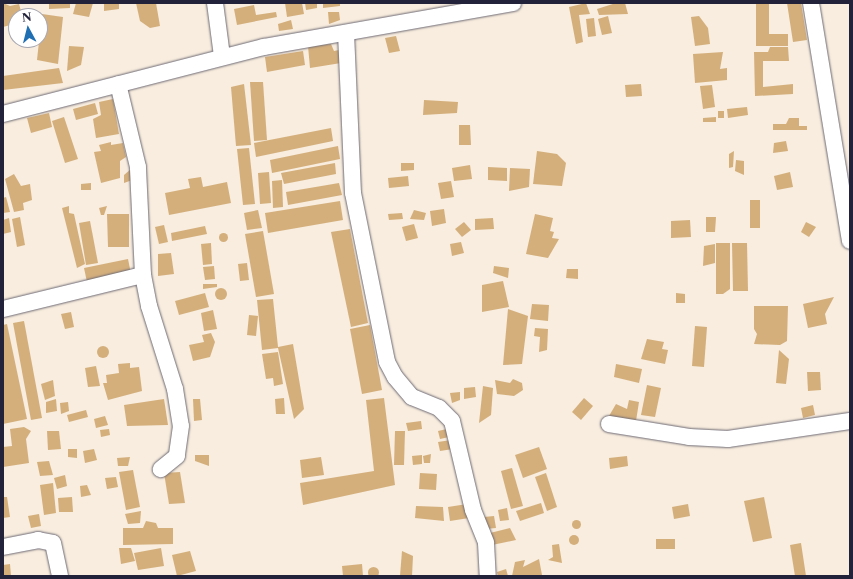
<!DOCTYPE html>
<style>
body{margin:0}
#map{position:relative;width:853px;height:579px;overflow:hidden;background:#f8edde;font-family:"Libre Caslon Text",serif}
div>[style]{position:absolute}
.building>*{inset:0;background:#d4af7c}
.round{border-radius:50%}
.roads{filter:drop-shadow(0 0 1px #6d6974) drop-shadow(0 0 1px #6d6974)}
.minor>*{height:16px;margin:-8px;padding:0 8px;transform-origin:8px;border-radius:8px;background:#fff}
span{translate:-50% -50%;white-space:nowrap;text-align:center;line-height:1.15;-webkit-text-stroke:3px #fff;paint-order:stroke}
.frame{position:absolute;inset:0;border:4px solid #22223b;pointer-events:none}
.north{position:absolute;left:8px;top:8px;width:40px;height:40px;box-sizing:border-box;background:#fff;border:1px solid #a7a7b1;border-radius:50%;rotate:353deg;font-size:11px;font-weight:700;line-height:16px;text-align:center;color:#22223b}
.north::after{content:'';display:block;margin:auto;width:14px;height:18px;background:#1f6fb2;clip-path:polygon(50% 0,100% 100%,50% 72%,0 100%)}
</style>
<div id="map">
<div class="building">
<div style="clip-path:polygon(3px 3px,10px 6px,19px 4px,21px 11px,14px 24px,3px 27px)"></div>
<div style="clip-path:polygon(49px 3px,70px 3px,70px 8px,49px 9px)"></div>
<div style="clip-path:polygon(76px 3px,93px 3px,89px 17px,73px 14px)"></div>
<div style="clip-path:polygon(104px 3px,119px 3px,119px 9px,104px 11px)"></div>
<div style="clip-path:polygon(136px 3px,156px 3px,160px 26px,150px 28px,140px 21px)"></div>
<div style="clip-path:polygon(285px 3px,302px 3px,304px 14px,287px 17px)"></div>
<div style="clip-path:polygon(305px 3px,317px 3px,317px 8px,306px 10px)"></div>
<div style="clip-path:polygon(323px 3px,340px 3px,340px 6px,323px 8px)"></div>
<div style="clip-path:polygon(586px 3px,590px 14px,579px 15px,583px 42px,576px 44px,569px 7px)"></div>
<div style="clip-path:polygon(616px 3px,625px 3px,628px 14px,599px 15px,597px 9px)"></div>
<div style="clip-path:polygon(756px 3px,769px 3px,769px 34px,788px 34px,788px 46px,756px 46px)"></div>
<div style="clip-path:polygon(787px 3px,801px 3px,807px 40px,793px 42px)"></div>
<div style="clip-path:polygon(254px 5px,256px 15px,276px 12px,277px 17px,237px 25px,234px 9px)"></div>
<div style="clip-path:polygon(328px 12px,339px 12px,340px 20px,329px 24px)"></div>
<div style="clip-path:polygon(42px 14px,63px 17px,58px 64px,37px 60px)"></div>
<div style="clip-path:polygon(608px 16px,612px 33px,602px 35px,598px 19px)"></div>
<div style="clip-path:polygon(699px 16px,708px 28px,710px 44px,695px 46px,691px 17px)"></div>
<div style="clip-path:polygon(594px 18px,596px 36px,588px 37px,586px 19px)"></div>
<div style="clip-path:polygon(291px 20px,293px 29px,279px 31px,278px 24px)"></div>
<div style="clip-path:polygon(396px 36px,400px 51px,389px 53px,385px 38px)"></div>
<div style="clip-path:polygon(331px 44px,334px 51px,339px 50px,341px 63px,310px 68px,308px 46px)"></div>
<div style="clip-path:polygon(69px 46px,84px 47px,81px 65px,67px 71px)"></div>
<div style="clip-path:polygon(770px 47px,788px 47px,789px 61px,763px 61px,763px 87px,793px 84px,793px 94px,755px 96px,754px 52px,768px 52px)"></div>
<div style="clip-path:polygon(303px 51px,305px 65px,267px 72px,265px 57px)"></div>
<div style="clip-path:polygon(723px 52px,720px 69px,727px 68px,727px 80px,695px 83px,693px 54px)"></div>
<div style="clip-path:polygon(59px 68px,63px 83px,3px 90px,3px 76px)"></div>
<div style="clip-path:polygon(250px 82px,263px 82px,267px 140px,254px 141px)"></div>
<div style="clip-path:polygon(244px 84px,251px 145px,236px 146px,231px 87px)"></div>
<div style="clip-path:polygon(641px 84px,642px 96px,626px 97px,625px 85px)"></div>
<div style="clip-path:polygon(712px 85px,715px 107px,703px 109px,700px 86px)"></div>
<div style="clip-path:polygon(113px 99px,119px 134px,96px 138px,93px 119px,101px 115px,99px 102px)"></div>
<div style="clip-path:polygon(424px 100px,458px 102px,457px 113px,423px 115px)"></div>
<div style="clip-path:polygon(95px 103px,98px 114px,76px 120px,73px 109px)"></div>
<div style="clip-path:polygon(747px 107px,748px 115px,728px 118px,727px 109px)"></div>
<div style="clip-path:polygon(718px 111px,724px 111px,724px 118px,718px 118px)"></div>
<div style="clip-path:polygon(49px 113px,52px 127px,31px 133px,27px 118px)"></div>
<div style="clip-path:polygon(64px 117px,78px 159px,65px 163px,52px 121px)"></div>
<div style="clip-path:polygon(716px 117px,716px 122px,703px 122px,703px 118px)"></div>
<div style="clip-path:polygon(789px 118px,799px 118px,799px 126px,807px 126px,807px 130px,773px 130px,773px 124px,786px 124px)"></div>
<div style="clip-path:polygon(459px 125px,470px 125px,471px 145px,459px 145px)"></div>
<div style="clip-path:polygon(331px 128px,333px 141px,256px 157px,254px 143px)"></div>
<div style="clip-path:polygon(786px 141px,788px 151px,773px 153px,774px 143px)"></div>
<div style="clip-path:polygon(111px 142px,111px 145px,123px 143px,126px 157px,120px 161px,120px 178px,101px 183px,94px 152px,101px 151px,99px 145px)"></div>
<div style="clip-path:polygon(338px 146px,340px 159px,272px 173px,270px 160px)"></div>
<div style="clip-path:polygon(249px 148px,255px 204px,243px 205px,237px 149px)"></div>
<div style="clip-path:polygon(537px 151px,557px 154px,566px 163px,562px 186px,533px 184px)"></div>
<div style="clip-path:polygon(734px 151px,733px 167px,729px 168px,729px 154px)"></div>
<div style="clip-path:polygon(736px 160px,744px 161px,744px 175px,735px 171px)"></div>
<div style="clip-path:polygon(335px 163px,336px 174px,284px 184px,281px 173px)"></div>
<div style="clip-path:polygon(401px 163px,414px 163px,414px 170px,401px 171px)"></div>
<div style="clip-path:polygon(470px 165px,472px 179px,454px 181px,452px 168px)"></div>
<div style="clip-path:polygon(488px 167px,507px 168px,507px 181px,488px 180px)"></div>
<div style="clip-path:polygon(510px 168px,530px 169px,529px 187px,509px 191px)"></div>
<div style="clip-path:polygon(131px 169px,135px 179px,124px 183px,124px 175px)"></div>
<div style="clip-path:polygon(269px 172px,271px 203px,260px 204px,258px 173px)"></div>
<div style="clip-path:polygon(790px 172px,793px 187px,777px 190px,774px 176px)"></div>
<div style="clip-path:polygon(14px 174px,21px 186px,30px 184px,32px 200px,23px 203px,24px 210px,14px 212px,5px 179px)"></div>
<div style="clip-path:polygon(408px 176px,409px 186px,389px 188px,388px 178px)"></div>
<div style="clip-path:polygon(201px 177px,203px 187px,227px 182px,231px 203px,169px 215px,165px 193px,190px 188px,188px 179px)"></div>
<div style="clip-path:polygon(282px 180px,283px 207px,273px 208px,272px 181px)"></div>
<div style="clip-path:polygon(451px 181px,454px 197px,441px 199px,438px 183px)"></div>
<div style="clip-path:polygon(91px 183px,91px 190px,81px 190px,81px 184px)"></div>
<div style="clip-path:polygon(339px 183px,342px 195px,288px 205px,286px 192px)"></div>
<div style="clip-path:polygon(6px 197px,10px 212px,3px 213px,3px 198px)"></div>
<div style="clip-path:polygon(750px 200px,760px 200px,760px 228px,750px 228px)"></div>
<div style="clip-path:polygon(340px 201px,343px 220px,268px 233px,265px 213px)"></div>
<div style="clip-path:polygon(69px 206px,69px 213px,74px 214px,85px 264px,77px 268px,62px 208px)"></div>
<div style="clip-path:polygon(107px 206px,104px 215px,101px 215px,99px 208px)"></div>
<div style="clip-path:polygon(444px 209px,446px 223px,432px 226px,430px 211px)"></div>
<div style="clip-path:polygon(258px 210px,262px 228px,247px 230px,244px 213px)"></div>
<div style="clip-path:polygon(414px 210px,426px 213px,424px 220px,410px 219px)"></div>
<div style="clip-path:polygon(402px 213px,403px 219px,389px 220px,388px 214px)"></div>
<div style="clip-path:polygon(107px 214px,129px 214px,129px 247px,108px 247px)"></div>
<div style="clip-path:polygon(535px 214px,553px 218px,550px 231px,554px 232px,552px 238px,559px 239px,548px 258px,526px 254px)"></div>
<div style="clip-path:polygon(20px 217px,25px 245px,17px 247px,12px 219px)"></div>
<div style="clip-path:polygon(706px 217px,716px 217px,715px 232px,706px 232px)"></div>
<div style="clip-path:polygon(9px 218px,11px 232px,3px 234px,3px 220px)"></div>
<div style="clip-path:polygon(493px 218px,494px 229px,475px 230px,475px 219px)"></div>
<div style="clip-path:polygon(690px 220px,691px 237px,671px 238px,671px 221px)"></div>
<div style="clip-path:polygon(90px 221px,98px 263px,86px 265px,79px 223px)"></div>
<div style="clip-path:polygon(464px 222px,471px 230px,462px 237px,455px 229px)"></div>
<div style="clip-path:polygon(806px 222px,816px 227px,809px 237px,801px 232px)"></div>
<div style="clip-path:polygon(414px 224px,418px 238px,406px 241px,402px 227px)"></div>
<div style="clip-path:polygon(164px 225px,168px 242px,159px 244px,155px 227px)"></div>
<div style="clip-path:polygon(205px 226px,207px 234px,172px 241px,171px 233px)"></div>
<div style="clip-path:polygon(350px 229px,368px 323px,351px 327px,331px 232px)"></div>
<div style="clip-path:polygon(263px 231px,274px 294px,256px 297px,245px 234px)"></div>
<div class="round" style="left:218.5px;top:232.5px;width:9px;height:9px"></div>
<div style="clip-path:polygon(461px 242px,464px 253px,452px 256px,450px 244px)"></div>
<div style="clip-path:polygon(211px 243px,212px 264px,203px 265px,201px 244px)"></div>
<div style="clip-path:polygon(716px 243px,730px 243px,730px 289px,723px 294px,716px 294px)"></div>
<div style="clip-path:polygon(732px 243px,747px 243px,748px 291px,733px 291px)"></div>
<div style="clip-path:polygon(715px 244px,715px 263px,703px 266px,704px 246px)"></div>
<div style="clip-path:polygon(171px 253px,174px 274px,158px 276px,158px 254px)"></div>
<div style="clip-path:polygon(128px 259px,131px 274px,87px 282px,84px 268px)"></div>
<div style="clip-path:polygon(247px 263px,249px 280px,240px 281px,238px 264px)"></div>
<div style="clip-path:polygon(214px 266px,215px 279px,205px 280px,203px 267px)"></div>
<div style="clip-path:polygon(494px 266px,509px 268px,508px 278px,493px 273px)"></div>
<div style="clip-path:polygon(567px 269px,578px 269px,578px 279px,566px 278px)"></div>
<div style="clip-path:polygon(503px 281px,509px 307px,482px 312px,482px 285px)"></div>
<div style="clip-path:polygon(203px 284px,217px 284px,217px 287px,203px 289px)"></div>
<div class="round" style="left:215px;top:288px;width:12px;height:12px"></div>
<div style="clip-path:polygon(205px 293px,209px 307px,179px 315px,175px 301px)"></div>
<div style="clip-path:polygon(676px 293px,685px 294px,685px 303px,676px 303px)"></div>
<div style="clip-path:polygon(834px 297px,825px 314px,827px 324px,808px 328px,803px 304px)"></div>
<div style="clip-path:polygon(273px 299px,278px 347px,293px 344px,304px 409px,294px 419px,278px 348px,262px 350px,257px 300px)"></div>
<div style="clip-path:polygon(532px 304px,549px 305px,548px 321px,530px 319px)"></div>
<div style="clip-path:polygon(754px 306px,788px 306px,787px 341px,780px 345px,754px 344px,757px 334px,754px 329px)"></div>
<div style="clip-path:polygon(508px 309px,528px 316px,522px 364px,503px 365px)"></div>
<div style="clip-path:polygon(213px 310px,217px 329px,204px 331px,201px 313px)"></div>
<div style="clip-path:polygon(71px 312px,74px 327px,65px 329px,61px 314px)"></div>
<div style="clip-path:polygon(249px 315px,258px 316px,256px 336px,247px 335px)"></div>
<div style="clip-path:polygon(24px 321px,42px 418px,31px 420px,13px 323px)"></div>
<div style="clip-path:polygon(7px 324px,27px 419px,3px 424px,3px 325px)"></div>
<div style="clip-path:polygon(370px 325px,382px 390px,362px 394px,350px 329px)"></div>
<div style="clip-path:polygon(695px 326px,707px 327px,704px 367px,692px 366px)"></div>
<div style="clip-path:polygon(535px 328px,548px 329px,547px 350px,539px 352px,540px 337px,534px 336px)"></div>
<div style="clip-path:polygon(211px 333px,215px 342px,210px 357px,193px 361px,189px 345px,204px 342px,202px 335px)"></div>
<div style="clip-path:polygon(647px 339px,664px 342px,662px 349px,668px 350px,665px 364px,641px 359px)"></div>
<div class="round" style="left:97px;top:346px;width:12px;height:12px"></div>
<div style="clip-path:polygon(779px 350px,789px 359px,786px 384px,776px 383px)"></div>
<div style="clip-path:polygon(278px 352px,283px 384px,274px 386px,273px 378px,266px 379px,262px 354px)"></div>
<div style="clip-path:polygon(130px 363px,130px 368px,139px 367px,142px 391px,108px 400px,103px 383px,107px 383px,106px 375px,119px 373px,118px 364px)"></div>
<div style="clip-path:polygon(616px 364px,642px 369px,639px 383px,614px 377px)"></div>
<div style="clip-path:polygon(96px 366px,100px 386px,88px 387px,85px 368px)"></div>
<div style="clip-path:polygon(807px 372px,820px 372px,821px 390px,808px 391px)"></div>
<div style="clip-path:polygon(513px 379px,522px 383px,523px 390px,514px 396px,497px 394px,495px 380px,510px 383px)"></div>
<div style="clip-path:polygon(53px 380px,55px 396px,45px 400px,41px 384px)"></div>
<div style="clip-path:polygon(647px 385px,661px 388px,655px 417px,641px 415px)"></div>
<div style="clip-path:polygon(483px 386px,493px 388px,491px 415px,479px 423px)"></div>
<div style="clip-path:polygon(475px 387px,476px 397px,464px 399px,464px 388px)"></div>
<div style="clip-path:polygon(460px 392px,460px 400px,452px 403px,450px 393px)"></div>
<div style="clip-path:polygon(284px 398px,285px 414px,276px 414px,275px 399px)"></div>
<div style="clip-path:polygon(384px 398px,395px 485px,303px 505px,300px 483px,374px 471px,366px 400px)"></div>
<div style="clip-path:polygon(584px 398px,593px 406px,581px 420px,572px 412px)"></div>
<div style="clip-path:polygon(56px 399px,57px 411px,46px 413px,46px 402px)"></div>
<div style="clip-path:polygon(164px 399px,168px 425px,127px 426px,124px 405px)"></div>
<div style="clip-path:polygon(193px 399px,200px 399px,202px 420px,194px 421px)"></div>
<div style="clip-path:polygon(629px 400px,639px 402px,636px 421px,609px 416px,616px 404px,627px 409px)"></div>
<div style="clip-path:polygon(68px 402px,69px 411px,61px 414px,60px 403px)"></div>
<div style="clip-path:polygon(813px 405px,815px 415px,803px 418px,801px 408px)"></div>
<div style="clip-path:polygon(86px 410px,88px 417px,69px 422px,67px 415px)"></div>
<div style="clip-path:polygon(105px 416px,108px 425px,96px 428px,94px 419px)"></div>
<div style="clip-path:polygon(421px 421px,422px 429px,408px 431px,406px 423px)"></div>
<div style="clip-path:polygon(24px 427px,31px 431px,26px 439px,29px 463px,3px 467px,3px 447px,12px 446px,10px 429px)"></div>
<div style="clip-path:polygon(109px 429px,110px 435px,101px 437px,100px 430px)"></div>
<div style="clip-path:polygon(447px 429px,449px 437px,440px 439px,438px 431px)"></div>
<div style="clip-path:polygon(47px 431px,59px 431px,61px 449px,48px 450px)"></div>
<div style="clip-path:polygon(395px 431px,405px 431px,404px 465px,394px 465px)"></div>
<div style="clip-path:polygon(451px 440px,453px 449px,440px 451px,438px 442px)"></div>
<div style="clip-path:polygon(539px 447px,547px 469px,523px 478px,515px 455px)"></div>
<div style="clip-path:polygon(68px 449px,77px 449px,77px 458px,68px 457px)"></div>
<div style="clip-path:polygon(94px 449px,97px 460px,85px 463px,83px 451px)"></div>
<div style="clip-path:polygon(431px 454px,430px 463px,424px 463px,423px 456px)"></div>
<div style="clip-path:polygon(195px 455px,209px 455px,209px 466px,195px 461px)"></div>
<div style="clip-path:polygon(422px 455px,422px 464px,413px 465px,412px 456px)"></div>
<div style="clip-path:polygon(627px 456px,628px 466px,610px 469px,609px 458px)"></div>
<div style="clip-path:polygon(130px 457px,128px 466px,118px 466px,117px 458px)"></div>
<div style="clip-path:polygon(321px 457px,324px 475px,302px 478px,300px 460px)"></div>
<div style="clip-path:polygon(49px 461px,53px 475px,40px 476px,37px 462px)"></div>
<div style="clip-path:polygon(512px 468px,523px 506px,511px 509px,501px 471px)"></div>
<div style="clip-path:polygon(133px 470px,140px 507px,126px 510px,119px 472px)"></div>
<div style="clip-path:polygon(180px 472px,185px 503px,169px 504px,164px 473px)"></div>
<div style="clip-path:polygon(420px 473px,437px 474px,436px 490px,419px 489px)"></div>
<div style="clip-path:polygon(546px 473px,557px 507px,547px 511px,535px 477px)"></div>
<div style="clip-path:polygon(65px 475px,67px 486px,57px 489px,54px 478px)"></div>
<div style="clip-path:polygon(116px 477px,118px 487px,107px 489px,105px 478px)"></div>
<div style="clip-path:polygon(53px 483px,56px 513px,44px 515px,40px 485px)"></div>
<div style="clip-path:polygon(87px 485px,91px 495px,81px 497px,80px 486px)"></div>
<div style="clip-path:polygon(3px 497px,7px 497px,10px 517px,3px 518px)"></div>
<div style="clip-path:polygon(72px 497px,73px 512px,59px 512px,58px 498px)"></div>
<div style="clip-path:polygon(764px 497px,772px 538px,753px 542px,744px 501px)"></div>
<div style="clip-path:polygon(541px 503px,544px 513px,520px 521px,516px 511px)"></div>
<div style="clip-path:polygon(467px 504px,469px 518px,450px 521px,448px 507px)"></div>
<div style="clip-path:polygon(688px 504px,690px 516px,674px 519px,672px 507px)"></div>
<div style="clip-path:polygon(416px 506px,443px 507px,444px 521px,415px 518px)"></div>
<div style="clip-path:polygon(507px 508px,509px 520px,500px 521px,498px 510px)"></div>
<div style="clip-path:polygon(141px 511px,140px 523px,128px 524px,125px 514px)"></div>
<div style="clip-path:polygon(39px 514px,41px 526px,31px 528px,28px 516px)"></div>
<div style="clip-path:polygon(494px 516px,496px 528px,485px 529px,484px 517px)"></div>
<div class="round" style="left:571.5px;top:519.5px;width:9px;height:9px"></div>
<div style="clip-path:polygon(146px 521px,156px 523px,158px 528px,173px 528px,173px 544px,123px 545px,123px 528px,143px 528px)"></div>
<div style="clip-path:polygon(510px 528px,516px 540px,492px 545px,490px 533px)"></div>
<div class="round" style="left:569px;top:535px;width:10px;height:10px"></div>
<div style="clip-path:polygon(656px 539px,675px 539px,675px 549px,656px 549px)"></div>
<div style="clip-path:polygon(801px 543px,806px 576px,795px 576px,790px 545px)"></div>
<div style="clip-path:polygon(559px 544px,562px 563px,548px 560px,553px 557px,552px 545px)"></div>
<div style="clip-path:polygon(119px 548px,131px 548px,135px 561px,121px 564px)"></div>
<div style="clip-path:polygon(161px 548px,164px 566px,138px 570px,134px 553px)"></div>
<div style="clip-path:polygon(190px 551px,196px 571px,177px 576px,172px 555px)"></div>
<div style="clip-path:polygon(402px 551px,413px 556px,412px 576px,400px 576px)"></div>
<div style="clip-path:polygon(539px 559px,542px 575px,512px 576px,515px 562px,525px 560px,523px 567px)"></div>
<div style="clip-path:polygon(10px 564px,11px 576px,3px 576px,3px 565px)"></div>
<div style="clip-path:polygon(362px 564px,363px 576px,343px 576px,342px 566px)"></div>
<div class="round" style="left:367.5px;top:566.5px;width:11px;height:11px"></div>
<div style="clip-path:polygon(506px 569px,508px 576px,498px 576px,497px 572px)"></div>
</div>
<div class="roads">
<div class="minor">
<div style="left:215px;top:3px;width:53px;rotate:82.5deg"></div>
<div style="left:811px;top:3px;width:241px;rotate:80.7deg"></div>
<div style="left:346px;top:33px;width:160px;rotate:87.5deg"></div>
<div style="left:353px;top:193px;width:172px;rotate:78.6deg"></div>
<div style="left:387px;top:362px;width:17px;rotate:62deg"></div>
<div style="left:395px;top:377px;width:26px;rotate:50deg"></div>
<div style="left:412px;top:397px;width:29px;rotate:22deg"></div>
<div style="left:439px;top:408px;width:18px;rotate:45deg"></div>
<div style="left:452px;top:421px;width:91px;rotate:76.7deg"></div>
<div style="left:473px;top:510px;width:35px;rotate:68deg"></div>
<div style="left:486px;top:543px;width:33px;rotate:87deg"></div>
<div style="left:3px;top:114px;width:269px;rotate:-14.4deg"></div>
<div style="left:264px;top:47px;width:253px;rotate:-10deg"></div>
<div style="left:143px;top:275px;width:32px;rotate:79deg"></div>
<div style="left:149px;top:306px;width:87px;rotate:72.6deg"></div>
<div style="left:175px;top:389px;width:37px;rotate:81deg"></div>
<div style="left:181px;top:426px;width:30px;rotate:98deg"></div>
<div style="left:177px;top:456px;width:21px;rotate:141deg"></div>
<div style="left:3px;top:309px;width:144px;rotate:-13.7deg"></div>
<div style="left:143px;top:275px;width:108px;rotate:-92.7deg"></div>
<div style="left:138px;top:167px;width:85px;rotate:-103.5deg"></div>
<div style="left:609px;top:424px;width:81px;rotate:9.2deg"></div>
<div style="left:689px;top:437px;width:39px;rotate:3deg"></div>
<div style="left:728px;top:439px;width:123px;rotate:-8.4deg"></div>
<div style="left:3px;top:547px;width:36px;rotate:-11deg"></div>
<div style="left:38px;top:540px;width:15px;rotate:11deg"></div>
<div style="left:53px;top:543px;width:34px;rotate:78deg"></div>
</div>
</div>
<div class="frame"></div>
<div class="north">N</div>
</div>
